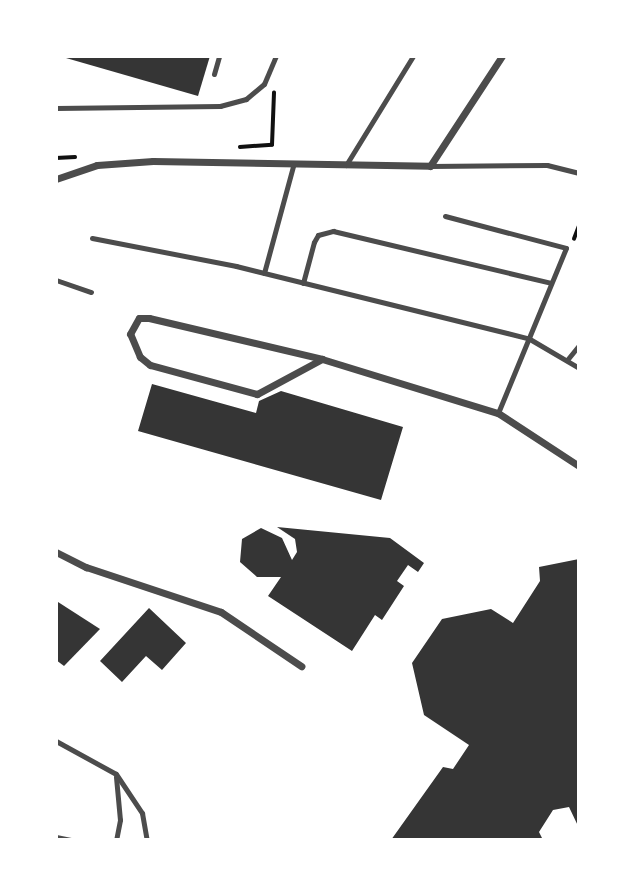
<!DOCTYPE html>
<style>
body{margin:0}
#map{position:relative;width:635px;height:896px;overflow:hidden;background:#fff;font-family:"Open Sans",sans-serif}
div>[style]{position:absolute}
.building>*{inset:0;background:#353535}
.path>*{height:3.5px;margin:-1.75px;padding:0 1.75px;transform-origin:1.75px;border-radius:1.75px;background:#111}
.service>*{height:5px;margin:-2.5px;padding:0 2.5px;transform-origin:2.5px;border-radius:2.5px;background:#4c4c4c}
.minor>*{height:7px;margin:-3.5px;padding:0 3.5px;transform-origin:3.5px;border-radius:3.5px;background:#4c4c4c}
span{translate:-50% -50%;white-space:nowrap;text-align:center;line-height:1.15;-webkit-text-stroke:6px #fff;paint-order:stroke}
.frame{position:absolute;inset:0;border:58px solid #fff;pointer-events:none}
</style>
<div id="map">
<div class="building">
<div style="clip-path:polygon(59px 56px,210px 56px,198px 96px)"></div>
<div style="clip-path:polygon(152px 384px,256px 413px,259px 401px,281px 391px,403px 427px,381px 500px,138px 431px)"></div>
<div style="clip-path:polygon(277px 527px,390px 538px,424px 563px,418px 572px,408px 565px,397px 581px,404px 586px,382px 620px,375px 615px,352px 651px,268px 596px,281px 577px,257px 577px,240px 562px,242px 539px,261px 528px,282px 538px,292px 560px,297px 552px,295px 539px)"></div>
<div style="clip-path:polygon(579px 559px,579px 828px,569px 807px,553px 810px,539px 832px,543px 840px,391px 840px,443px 767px,453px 769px,469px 745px,424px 715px,412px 663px,442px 619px,491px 609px,513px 623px,540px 581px,539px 567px)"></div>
<div style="clip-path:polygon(58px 602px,100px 629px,64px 666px,56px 660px)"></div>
<div style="clip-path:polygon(149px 608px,186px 643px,162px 670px,146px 656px,122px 682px,100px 661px)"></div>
</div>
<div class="path">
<div style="left:240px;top:147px;width:32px;rotate:-4deg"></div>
<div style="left:272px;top:145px;width:52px;rotate:-87.8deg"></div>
<div style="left:56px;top:158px;width:19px;rotate:-3deg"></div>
<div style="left:574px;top:239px;width:14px;rotate:-69deg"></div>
</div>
<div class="service">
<div style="left:214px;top:74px;width:19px;rotate:-74deg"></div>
<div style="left:56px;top:108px;width:164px;rotate:-0.7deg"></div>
<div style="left:220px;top:106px;width:27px;rotate:-15deg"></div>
<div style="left:246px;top:99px;width:23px;rotate:-40deg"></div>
<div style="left:264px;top:84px;width:30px;rotate:-67deg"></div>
<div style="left:346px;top:165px;width:128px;rotate:-58.4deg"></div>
<div style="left:430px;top:166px;width:117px;rotate:-0.5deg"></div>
<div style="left:547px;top:165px;width:33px;rotate:14deg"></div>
<div style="left:445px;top:216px;width:125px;rotate:14.8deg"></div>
<div style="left:566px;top:248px;width:178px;rotate:112.4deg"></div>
<div style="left:92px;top:238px;width:147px;rotate:11deg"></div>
<div style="left:236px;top:266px;width:301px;rotate:13.9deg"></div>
<div style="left:528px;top:338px;width:59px;rotate:30.5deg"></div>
<div style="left:264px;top:273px;width:111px;rotate:-74.8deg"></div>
<div style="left:56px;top:280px;width:37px;rotate:19deg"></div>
<div style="left:303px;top:283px;width:42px;rotate:-75deg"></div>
<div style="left:314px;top:242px;width:8px;rotate:-60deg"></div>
<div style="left:318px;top:235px;width:16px;rotate:-15deg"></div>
<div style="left:333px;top:231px;width:224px;rotate:13.4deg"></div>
<div style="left:567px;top:360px;width:19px;rotate:-51deg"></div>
<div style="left:56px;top:741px;width:68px;rotate:28.8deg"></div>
<div style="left:116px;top:774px;width:47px;rotate:56.3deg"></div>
<div style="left:142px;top:813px;width:27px;rotate:80deg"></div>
<div style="left:116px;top:777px;width:43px;rotate:84.7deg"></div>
<div style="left:120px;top:820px;width:20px;rotate:101deg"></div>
<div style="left:56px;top:837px;width:15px;rotate:11deg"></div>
</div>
<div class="minor">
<div style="left:56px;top:179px;width:43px;rotate:-18.9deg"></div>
<div style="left:97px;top:165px;width:56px;rotate:-4.1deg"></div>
<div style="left:153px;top:161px;width:277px;rotate:1deg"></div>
<div style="left:430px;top:166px;width:131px;rotate:-56.8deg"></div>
<div style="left:322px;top:359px;width:74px;rotate:151.7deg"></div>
<div style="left:257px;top:394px;width:111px;rotate:-164.8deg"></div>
<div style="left:150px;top:365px;width:13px;rotate:-141deg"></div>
<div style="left:140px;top:357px;width:25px;rotate:-113deg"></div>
<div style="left:130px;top:334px;width:18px;rotate:-61deg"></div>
<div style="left:139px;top:318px;width:10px"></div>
<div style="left:149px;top:318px;width:178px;rotate:13.3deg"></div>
<div style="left:322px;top:359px;width:184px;rotate:17.1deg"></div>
<div style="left:498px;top:413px;width:97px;rotate:33.2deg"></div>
<div style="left:56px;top:552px;width:34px;rotate:27deg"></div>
<div style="left:86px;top:567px;width:142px;rotate:18.4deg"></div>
<div style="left:221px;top:612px;width:97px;rotate:34deg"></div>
</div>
<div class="frame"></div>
</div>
